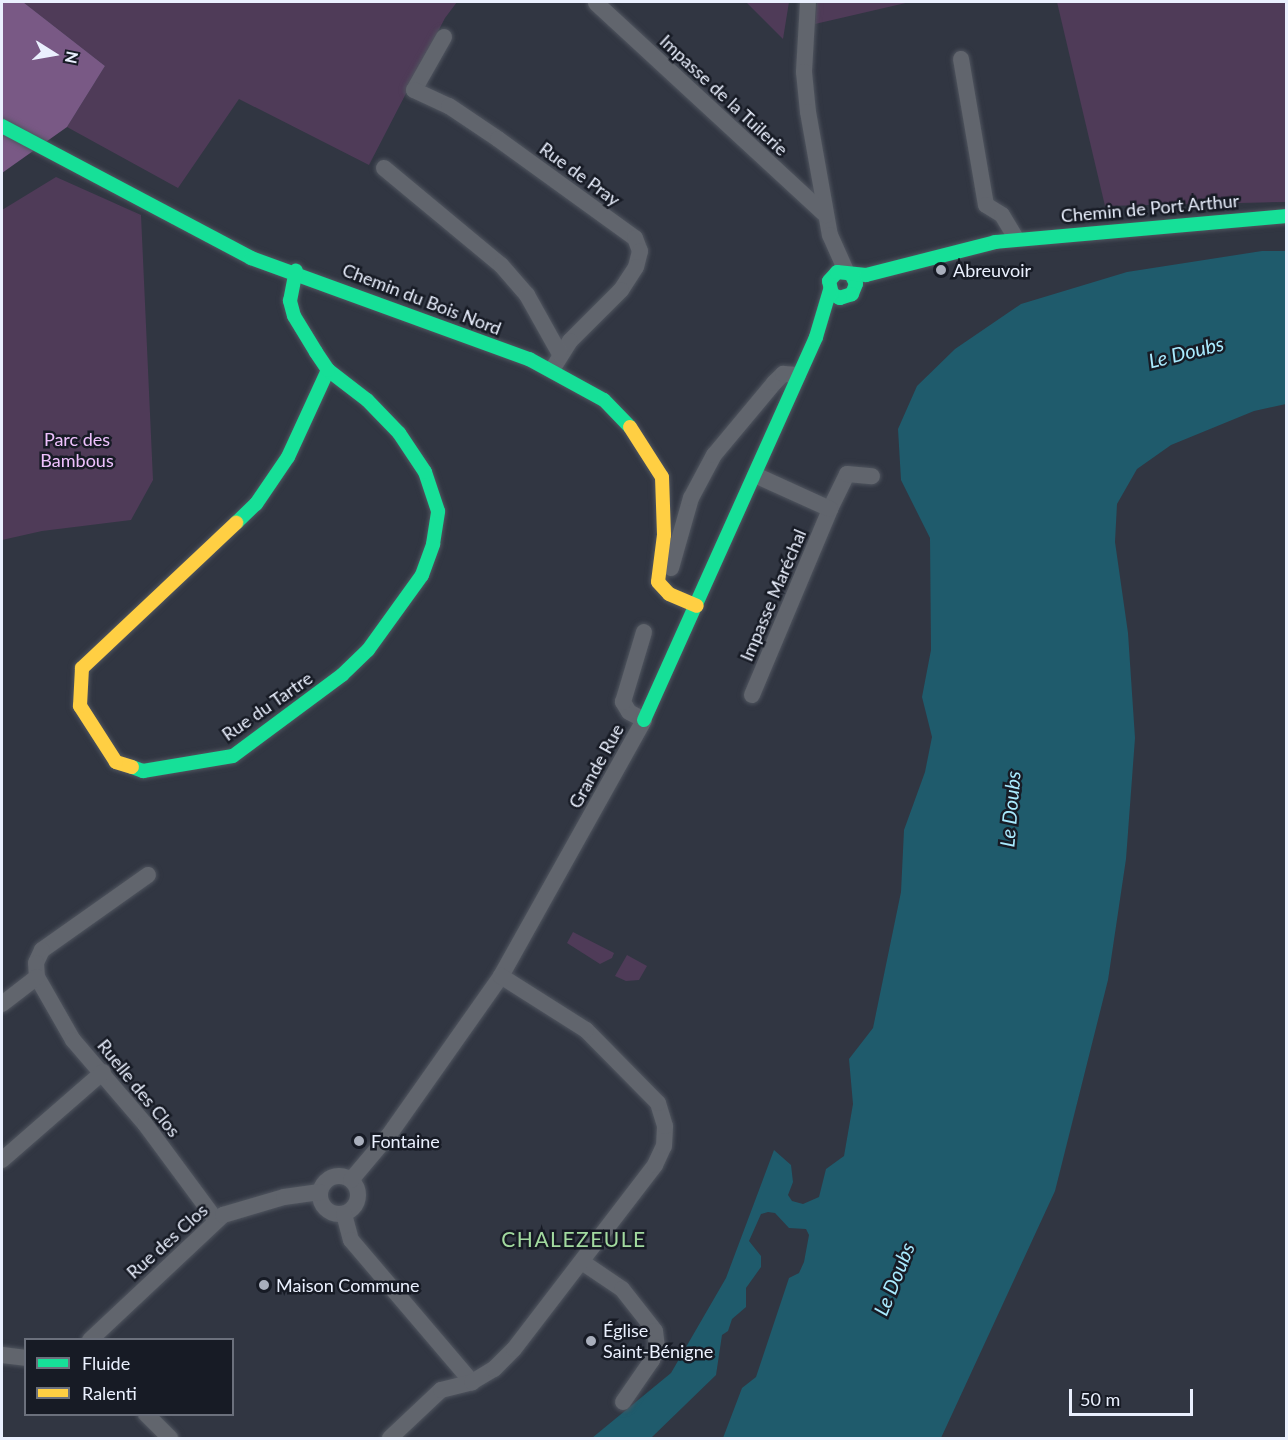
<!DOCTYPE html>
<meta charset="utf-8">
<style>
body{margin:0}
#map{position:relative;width:1288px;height:1440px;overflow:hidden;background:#313642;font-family:Lato,sans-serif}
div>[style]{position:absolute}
.green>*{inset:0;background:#4f3b58}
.forest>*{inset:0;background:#795985}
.water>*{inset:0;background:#1f5b6c}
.roads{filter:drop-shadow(0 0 2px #50555f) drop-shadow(0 0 2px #50555f)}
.street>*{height:16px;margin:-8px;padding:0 8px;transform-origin:8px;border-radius:8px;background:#61656d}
.street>.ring{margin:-8px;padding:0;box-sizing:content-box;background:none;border:16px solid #61656d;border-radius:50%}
.fast>*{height:14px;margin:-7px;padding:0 7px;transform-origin:7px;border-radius:7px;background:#16e098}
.slow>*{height:14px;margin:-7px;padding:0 7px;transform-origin:7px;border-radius:7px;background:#ffcf43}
.dots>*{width:16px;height:16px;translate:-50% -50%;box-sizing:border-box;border:3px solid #171b25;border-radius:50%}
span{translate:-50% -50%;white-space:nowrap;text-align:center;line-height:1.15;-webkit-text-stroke:5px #171b25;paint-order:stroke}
.street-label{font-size:18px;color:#eaf0fe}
.poi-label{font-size:18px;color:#eaf0fe}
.left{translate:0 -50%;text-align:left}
.park-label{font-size:18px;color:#eec1fd}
.water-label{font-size:20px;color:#aaebff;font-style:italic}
.quarter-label{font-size:21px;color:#a2da9f;letter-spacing:1.5px}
.frame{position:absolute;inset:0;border:3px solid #eaf0fe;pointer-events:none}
.legend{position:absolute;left:24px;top:1338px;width:210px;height:78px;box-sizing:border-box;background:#171b25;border:2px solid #6b707c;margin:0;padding:8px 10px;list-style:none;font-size:18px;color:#eaf0fe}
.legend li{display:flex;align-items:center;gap:12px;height:30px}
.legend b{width:30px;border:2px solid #6b707c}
.north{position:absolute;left:24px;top:24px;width:60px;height:60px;-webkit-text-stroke:4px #171b25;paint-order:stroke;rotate:101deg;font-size:16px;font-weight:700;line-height:24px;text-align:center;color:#eaf0fe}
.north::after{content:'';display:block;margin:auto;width:21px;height:27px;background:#eaf0fe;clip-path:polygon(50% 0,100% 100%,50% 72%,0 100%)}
.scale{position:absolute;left:1069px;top:1389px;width:124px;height:27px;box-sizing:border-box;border:3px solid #eaf0fe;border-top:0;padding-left:8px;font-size:18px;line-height:21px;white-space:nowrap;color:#eaf0fe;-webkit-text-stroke:4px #171b25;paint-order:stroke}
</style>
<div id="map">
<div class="green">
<div style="clip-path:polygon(23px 2px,457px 2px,445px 18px,369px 165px,239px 99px,178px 188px,67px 127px,105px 66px)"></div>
<div style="clip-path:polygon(746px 2px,789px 2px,783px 39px)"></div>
<div style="clip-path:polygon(817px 2px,910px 2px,815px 24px)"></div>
<div style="clip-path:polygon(1057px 2px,1286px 2px,1286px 202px,1105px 206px)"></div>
<div style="clip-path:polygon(56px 177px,141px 215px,153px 480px,131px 520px,42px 531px,2px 540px,2px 210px)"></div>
<div style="clip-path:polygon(573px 932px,614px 953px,612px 958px,600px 964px,567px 943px)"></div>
<div style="clip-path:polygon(627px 955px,647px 966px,639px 980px,626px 981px,615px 976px)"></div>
</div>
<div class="forest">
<div style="clip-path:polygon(2px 2px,23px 2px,105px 66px,67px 127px,2px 173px)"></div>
</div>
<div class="water">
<div style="clip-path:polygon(1262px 251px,1286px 251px,1286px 404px,1254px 411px,1171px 445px,1137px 469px,1117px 504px,1115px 542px,1128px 633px,1135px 738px,1126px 859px,1108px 980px,1055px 1191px,941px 1438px,723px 1438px,742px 1388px,756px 1377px,789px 1278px,799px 1273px,804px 1262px,809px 1235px,806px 1229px,789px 1228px,775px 1213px,768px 1212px,761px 1214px,749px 1241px,761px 1256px,761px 1267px,746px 1288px,746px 1307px,732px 1319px,728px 1331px,722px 1335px,716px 1375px,651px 1438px,592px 1438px,671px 1373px,726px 1278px,774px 1150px,791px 1165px,793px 1182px,788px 1195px,792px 1201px,803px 1204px,819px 1197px,826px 1169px,844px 1156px,853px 1104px,849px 1059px,873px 1028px,901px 892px,904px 830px,925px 772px,932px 737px,922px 697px,931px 650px,930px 538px,901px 480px,898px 429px,917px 386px,955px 349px,1021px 304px,1127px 272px)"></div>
</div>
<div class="roads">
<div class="street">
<div style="left:808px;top:2px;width:70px;rotate:93.3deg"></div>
<div style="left:804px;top:72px;width:40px;rotate:84.3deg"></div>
<div style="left:808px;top:112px;width:125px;rotate:79.9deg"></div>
<div style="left:830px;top:235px;width:39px;rotate:66deg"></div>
<div style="left:596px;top:3px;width:313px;rotate:42.7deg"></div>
<div style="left:444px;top:37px;width:61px;rotate:119.5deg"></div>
<div style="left:414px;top:90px;width:38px;rotate:25deg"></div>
<div style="left:449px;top:106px;width:59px;rotate:34deg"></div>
<div style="left:498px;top:139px;width:169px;rotate:35.9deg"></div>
<div style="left:635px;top:238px;width:14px;rotate:69deg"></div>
<div style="left:640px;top:251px;width:16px;rotate:104deg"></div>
<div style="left:636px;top:267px;width:27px;rotate:123deg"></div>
<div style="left:621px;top:290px;width:72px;rotate:135deg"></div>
<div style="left:570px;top:341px;width:34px;rotate:122deg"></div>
<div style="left:961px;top:59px;width:148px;rotate:80.3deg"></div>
<div style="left:986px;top:205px;width:19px;rotate:32deg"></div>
<div style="left:1002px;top:215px;width:27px;rotate:59deg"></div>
<div style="left:384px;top:168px;width:152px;rotate:39.7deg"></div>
<div style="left:501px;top:265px;width:40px;rotate:49deg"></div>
<div style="left:527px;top:295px;width:68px;rotate:60.8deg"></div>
<div style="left:830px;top:509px;width:39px;rotate:-64deg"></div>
<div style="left:847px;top:474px;width:25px;rotate:5deg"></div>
<div style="left:671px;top:568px;width:73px;rotate:-74.1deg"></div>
<div style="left:691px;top:498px;width:49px;rotate:-61.9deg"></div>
<div style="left:714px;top:455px;width:94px;rotate:-50.2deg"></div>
<div style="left:774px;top:383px;width:13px;rotate:-45deg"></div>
<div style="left:783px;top:374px;width:15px;rotate:4deg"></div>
<div style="left:752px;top:695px;width:202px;rotate:-67.2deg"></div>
<div style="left:830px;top:509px;width:82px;rotate:-155.6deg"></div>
<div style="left:148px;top:875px;width:130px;rotate:144.7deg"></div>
<div style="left:42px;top:950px;width:14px;rotate:115deg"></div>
<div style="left:36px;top:963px;width:14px;rotate:86deg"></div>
<div style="left:37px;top:977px;width:73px;rotate:60.3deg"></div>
<div style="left:73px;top:1040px;width:111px;rotate:49.4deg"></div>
<div style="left:145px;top:1124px;width:119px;rotate:53.5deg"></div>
<div style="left:2px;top:1004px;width:44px;rotate:-37.6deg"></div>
<div style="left:2px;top:1160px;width:134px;rotate:-41.1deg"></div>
<div class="ring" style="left:320px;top:1176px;width:22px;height:22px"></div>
<div style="left:351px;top:1180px;width:59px;rotate:-49.8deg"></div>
<div style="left:389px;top:1135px;width:194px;rotate:-54.8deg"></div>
<div style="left:501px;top:976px;width:293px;rotate:-60.8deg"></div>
<div style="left:644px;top:720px;width:17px;rotate:-152deg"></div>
<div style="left:629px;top:712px;width:12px;rotate:-121deg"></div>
<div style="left:623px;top:702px;width:73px;rotate:-73.3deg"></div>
<div style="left:344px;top:1214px;width:27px;rotate:75deg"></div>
<div style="left:351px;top:1240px;width:187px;rotate:49.6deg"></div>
<div style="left:582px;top:1262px;width:48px;rotate:34deg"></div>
<div style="left:622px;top:1289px;width:53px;rotate:51.8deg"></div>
<div style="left:655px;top:1331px;width:16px;rotate:83deg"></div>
<div style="left:657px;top:1347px;width:14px;rotate:111deg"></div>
<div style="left:652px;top:1360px;width:51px;rotate:124.6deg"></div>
<div style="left:90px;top:1340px;width:183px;rotate:-43.2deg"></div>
<div style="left:223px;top:1215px;width:64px;rotate:-16.4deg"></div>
<div style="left:284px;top:1197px;width:36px;rotate:-8deg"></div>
<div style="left:2px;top:1355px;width:24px;rotate:7deg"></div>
<div style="left:146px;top:1414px;width:34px;rotate:45deg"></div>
<div style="left:390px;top:1438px;width:70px;rotate:-43.3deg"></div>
<div style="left:441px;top:1390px;width:32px;rotate:-14deg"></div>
<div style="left:472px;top:1382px;width:26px;rotate:-31deg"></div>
<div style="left:494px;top:1369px;width:28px;rotate:-45deg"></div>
<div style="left:514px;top:1349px;width:232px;rotate:-52.5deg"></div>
<div style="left:655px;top:1165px;width:21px;rotate:-65deg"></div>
<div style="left:664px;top:1146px;width:20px;rotate:-87deg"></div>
<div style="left:665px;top:1126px;width:24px;rotate:-107deg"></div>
<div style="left:658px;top:1103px;width:103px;rotate:-134.6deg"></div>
<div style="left:586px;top:1030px;width:101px;rotate:-147.6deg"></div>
</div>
<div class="fast">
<div style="left:2px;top:126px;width:282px;rotate:27.9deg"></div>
<div style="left:251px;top:258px;width:296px;rotate:20deg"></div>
<div style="left:529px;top:359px;width:85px;rotate:28.7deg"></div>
<div style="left:604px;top:400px;width:37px;rotate:46deg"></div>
<div style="left:851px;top:274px;width:11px;rotate:63deg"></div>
<div style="left:856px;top:284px;width:11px;rotate:112deg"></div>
<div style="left:852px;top:294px;width:13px;rotate:162deg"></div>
<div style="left:840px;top:298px;width:9px;rotate:-153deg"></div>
<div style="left:832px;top:294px;width:13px;rotate:-103deg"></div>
<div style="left:829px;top:281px;width:12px;rotate:-48deg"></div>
<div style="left:837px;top:272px;width:29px;rotate:6deg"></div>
<div style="left:866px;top:275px;width:133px;rotate:-14.3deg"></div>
<div style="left:995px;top:242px;width:292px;rotate:-5.1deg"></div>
<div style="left:236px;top:523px;width:28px;rotate:-44deg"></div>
<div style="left:256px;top:504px;width:57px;rotate:-55.8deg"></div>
<div style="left:288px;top:457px;width:96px;rotate:-65.3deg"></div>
<div style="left:644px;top:720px;width:420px;rotate:-65.8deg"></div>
<div style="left:816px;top:337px;width:49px;rotate:-73.4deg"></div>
<div style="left:132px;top:767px;width:12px;rotate:20deg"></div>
<div style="left:143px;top:771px;width:91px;rotate:-9.5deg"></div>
<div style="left:233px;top:756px;width:136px;rotate:-36.6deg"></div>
<div style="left:342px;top:675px;width:36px;rotate:-44deg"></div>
<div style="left:368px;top:650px;width:92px;rotate:-54.2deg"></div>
<div style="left:422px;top:575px;width:33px;rotate:-70deg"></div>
<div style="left:433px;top:544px;width:33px;rotate:-81deg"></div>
<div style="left:438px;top:511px;width:41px;rotate:-108.4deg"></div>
<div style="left:425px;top:472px;width:47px;rotate:-123.7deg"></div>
<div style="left:399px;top:433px;width:46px;rotate:-134.1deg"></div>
<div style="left:367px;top:400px;width:49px;rotate:-142.4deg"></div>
<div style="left:328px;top:370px;width:22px;rotate:-124deg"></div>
<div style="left:316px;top:352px;width:42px;rotate:-121.4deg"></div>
<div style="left:294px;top:316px;width:16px;rotate:-105deg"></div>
<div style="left:290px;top:301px;width:31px;rotate:-79deg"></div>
</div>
<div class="slow">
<div style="left:630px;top:427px;width:59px;rotate:57.4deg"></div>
<div style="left:662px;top:477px;width:58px;rotate:88deg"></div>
<div style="left:664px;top:535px;width:47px;rotate:97.3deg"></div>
<div style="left:658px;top:582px;width:16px;rotate:47deg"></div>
<div style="left:669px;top:594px;width:30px;rotate:23deg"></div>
<div style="left:132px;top:767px;width:17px;rotate:-163deg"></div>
<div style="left:116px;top:762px;width:67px;rotate:-122.7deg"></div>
<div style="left:80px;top:706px;width:38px;rotate:-87deg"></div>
<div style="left:82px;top:668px;width:212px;rotate:-43.3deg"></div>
</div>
</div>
<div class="dots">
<div style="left:941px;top:270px;background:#a9afbc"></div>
<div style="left:359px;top:1141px;background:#a9afbc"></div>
<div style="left:264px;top:1285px;background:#a9afbc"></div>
<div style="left:591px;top:1341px;background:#a9afbc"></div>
</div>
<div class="street-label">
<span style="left:724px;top:95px;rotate:43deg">Impasse de la Tuilerie</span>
<span style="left:580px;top:174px;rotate:36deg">Rue de Pray</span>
<span style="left:1150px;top:208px;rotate:-5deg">Chemin de Port Arthur</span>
<span style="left:422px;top:299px;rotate:21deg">Chemin du Bois Nord</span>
<span style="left:773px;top:595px;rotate:-67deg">Impasse Maréchal</span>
<span style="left:267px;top:706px;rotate:-35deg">Rue du Tartre</span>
<span style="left:596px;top:766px;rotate:-61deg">Grande Rue</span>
<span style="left:139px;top:1088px;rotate:51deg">Ruelle des Clos</span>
<span style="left:167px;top:1241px;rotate:-42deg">Rue des Clos</span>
</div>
<div class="poi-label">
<span class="left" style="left:953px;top:270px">Abreuvoir</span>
<span class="left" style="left:371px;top:1141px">Fontaine</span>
<span class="left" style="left:276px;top:1285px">Maison Commune</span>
<span class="left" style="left:603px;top:1341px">Église<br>Saint-Bénigne</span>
</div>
<div class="park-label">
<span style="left:77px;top:450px">Parc des<br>Bambous</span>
</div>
<div class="water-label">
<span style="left:1186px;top:352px;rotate:-14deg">Le Doubs</span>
<span style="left:1010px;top:809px;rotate:-85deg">Le Doubs</span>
<span style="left:894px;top:1279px;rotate:-68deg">Le Doubs</span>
</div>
<div class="quarter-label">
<span style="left:574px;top:1239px">CHALEZEULE</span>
</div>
<div class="frame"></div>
<ul class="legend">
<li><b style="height:8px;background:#16e098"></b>Fluide</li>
<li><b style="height:8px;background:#ffcf43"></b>Ralenti</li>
</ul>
<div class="north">N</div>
<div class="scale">50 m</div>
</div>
